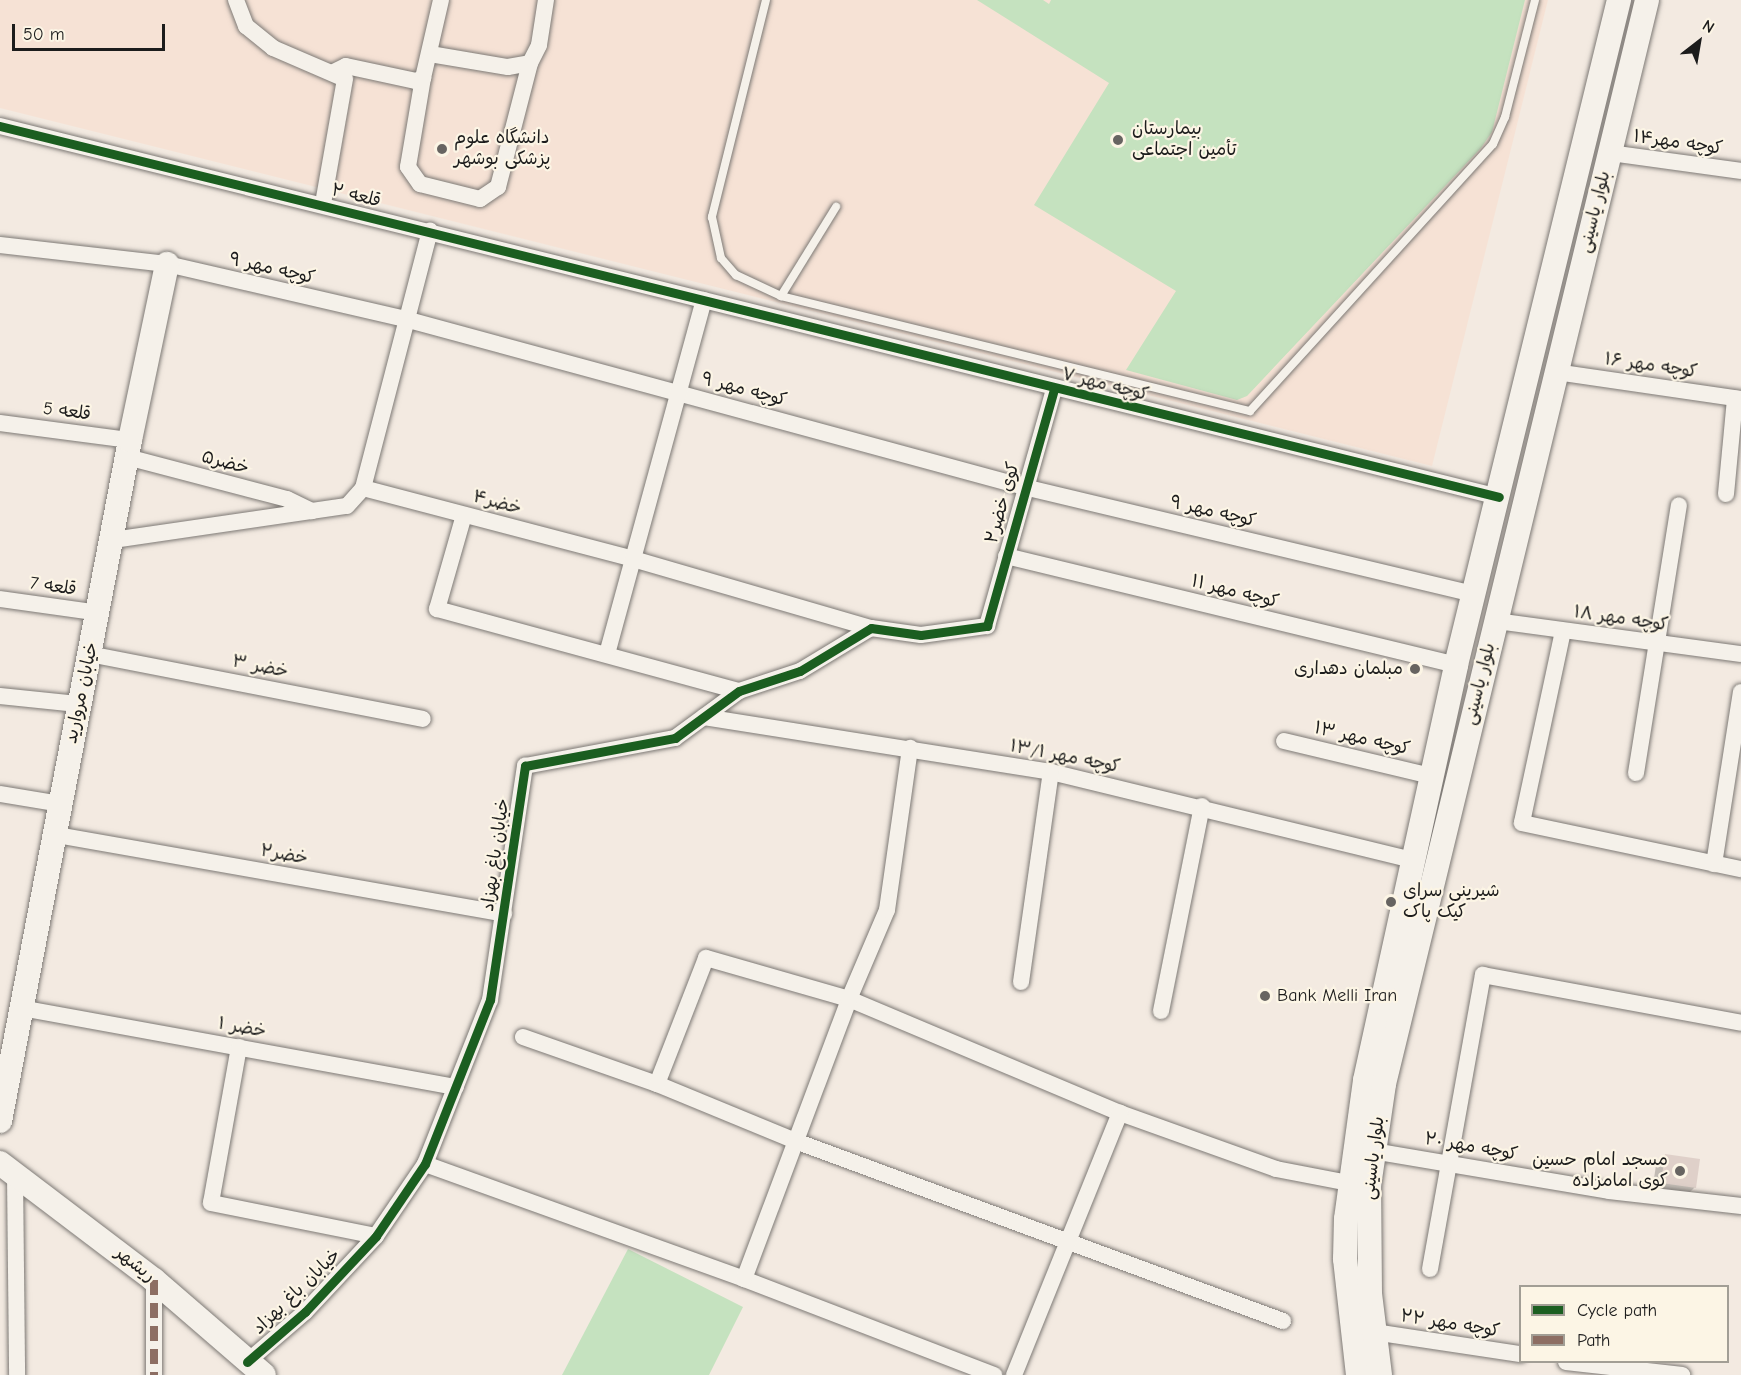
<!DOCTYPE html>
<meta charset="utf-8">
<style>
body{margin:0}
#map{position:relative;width:1741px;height:1375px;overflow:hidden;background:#f3eae1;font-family:"Comic Neue","Playpen Sans Arabic",sans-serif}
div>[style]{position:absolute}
.built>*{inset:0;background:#f6e2d5}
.green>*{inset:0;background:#c5e2bf}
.shadow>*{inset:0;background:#0003}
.building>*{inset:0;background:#dfd0c9}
.roads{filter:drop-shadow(0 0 2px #7d7975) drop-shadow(0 0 2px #7d7975)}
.lane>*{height:8px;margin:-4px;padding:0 4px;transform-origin:4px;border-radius:4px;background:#f5f1ea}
.street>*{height:16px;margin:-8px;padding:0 8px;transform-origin:8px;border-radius:8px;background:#f5f1ea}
.secondary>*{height:24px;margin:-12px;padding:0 12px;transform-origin:12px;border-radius:12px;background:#f5f1ea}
.quiet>*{height:8px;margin-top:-4px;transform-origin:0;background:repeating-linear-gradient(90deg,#8d6e63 0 15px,transparent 0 23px)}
.cycleway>*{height:9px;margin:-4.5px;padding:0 4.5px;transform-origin:4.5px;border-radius:4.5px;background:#1b5e20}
.dots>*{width:16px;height:16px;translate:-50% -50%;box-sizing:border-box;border:3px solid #fcf5e5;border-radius:50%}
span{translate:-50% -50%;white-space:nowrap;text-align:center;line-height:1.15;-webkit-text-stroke:4.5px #fcf5e5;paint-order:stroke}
.poi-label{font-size:18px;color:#1c1c1c}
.left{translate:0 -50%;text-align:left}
.right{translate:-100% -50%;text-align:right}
.street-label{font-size:18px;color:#1c1c1c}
.legend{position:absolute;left:1519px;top:1285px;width:210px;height:78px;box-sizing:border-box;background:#fcf5e5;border:2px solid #a29e95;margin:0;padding:8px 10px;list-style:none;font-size:18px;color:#1c1c1c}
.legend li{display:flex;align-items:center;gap:12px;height:30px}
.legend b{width:30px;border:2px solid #a29e95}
.north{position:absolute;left:1669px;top:12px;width:60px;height:60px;-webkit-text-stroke:4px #fcf5e5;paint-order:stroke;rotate:31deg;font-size:16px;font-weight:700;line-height:24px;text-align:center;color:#1c1c1c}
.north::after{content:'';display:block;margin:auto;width:21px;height:27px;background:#1c1c1c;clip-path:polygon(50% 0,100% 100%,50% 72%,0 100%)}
.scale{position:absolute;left:12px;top:24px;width:153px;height:27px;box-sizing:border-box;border:3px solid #1c1c1c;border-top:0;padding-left:8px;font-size:18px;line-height:21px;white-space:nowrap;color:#1c1c1c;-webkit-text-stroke:4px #fcf5e5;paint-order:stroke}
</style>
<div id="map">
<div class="built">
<div style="clip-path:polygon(0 0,1548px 0,1432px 466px,0 108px)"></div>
</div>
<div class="green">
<div style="clip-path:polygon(977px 0,1043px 0,1049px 4px,1051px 0,1525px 0,1492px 132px,1481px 148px,1247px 396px,1237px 400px,1126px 370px,1176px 291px,1034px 205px,1109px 83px)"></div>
<div style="clip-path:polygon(628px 1249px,743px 1307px,709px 1375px,562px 1375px)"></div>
</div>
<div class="shadow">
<div style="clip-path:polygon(1665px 1155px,1695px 1187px,1685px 1197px,1652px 1192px,1656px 1165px)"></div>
</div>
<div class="building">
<div style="clip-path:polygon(1665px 1154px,1700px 1159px,1696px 1188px,1661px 1183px)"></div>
</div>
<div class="roads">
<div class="lane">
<div style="left:766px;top:0;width:224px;rotate:104deg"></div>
<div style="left:712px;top:217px;width:42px;rotate:77.6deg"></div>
<div style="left:721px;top:258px;width:23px;rotate:49deg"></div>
<div style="left:736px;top:275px;width:50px;rotate:25deg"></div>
<div style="left:781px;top:296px;width:483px;rotate:13.8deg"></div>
<div style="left:1250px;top:411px;width:361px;rotate:-47.7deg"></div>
<div style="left:1493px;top:144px;width:30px;rotate:-66deg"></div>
<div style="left:1505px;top:117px;width:121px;rotate:-75.6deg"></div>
<div style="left:781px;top:296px;width:105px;rotate:-58.3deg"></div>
</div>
<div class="street">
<div style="left:236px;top:0;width:28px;rotate:69deg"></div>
<div style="left:246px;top:26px;width:35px;rotate:39deg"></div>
<div style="left:273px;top:48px;width:78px;rotate:23.3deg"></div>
<div style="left:345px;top:79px;width:127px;rotate:100deg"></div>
<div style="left:430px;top:54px;width:79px;rotate:9.5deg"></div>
<div style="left:508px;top:67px;width:22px;rotate:-10deg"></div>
<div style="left:530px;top:63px;width:20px;rotate:-63deg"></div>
<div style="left:539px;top:45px;width:46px;rotate:-81.2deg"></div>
<div style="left:334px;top:72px;width:13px;rotate:-27deg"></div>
<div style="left:346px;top:66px;width:72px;rotate:12.1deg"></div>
<div style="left:416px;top:81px;width:8px;rotate:-23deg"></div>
<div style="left:423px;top:78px;width:80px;rotate:-77deg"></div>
<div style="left:423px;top:78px;width:90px;rotate:99.6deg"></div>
<div style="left:408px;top:167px;width:21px;rotate:55deg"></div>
<div style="left:420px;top:184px;width:62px;rotate:14deg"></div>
<div style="left:480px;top:199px;width:22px;rotate:-34deg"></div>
<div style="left:498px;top:187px;width:128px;rotate:-75.5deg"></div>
<div style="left:0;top:126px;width:1544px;rotate:13.9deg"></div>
<div style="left:1610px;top:153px;width:132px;rotate:7.8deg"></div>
<div style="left:0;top:245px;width:168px;rotate:6.5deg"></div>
<div style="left:167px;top:264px;width:244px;rotate:13deg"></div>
<div style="left:405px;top:319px;width:641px;rotate:15.18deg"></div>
<div style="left:1024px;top:487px;width:462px;rotate:13.4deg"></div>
<div style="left:1556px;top:372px;width:187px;rotate:8.3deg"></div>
<div style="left:0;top:423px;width:131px;rotate:7.5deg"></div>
<div style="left:127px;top:457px;width:165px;rotate:14.7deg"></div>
<div style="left:287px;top:499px;width:28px;rotate:26deg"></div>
<div style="left:363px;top:488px;width:266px;rotate:-75.4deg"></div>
<div style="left:1726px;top:494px;width:96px;rotate:-84.6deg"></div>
<div style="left:464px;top:515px;width:98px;rotate:106deg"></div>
<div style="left:437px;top:609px;width:313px;rotate:15.2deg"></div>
<div style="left:113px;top:540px;width:236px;rotate:-8.3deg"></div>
<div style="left:347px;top:506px;width:24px;rotate:-48deg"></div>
<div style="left:363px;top:488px;width:279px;rotate:14.7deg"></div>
<div style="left:633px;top:559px;width:248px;rotate:16.2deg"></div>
<div style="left:1006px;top:556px;width:463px;rotate:13.6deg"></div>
<div style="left:0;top:599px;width:101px;rotate:8deg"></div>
<div style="left:1496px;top:621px;width:247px;rotate:7.7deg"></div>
<div style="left:1563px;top:631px;width:196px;rotate:102.1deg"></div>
<div style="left:1522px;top:823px;width:224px;rotate:11.9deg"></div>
<div style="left:89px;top:654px;width:340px;rotate:11deg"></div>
<div style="left:607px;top:654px;width:367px;rotate:-74.7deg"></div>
<div style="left:0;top:696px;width:78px;rotate:5.9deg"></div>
<div style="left:704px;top:717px;width:351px;rotate:9deg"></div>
<div style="left:1051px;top:772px;width:373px;rotate:13.7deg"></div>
<div style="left:1284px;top:741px;width:151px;rotate:13.4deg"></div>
<div style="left:1636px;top:773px;width:271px;rotate:-80.9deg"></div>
<div style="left:0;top:794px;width:62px;rotate:9.3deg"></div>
<div style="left:57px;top:835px;width:454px;rotate:10deg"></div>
<div style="left:1714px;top:864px;width:174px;rotate:-81.1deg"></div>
<div style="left:1021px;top:982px;width:212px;rotate:-81.9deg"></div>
<div style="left:21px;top:1008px;width:442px;rotate:10.3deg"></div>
<div style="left:1161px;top:1011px;width:209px;rotate:-78.7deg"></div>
<div style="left:523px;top:1037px;width:142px;rotate:19.3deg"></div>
<div style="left:657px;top:1084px;width:152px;rotate:22.4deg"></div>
<div style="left:798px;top:1142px;width:517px;rotate:20.26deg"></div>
<div style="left:239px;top:1047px;width:158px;rotate:100.2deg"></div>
<div style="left:211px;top:1203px;width:168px;rotate:11.3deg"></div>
<div style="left:657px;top:1084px;width:135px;rotate:-68.7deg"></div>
<div style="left:706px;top:958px;width:149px;rotate:16deg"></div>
<div style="left:849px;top:999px;width:294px;rotate:22.8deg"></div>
<div style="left:1120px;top:1113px;width:166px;rotate:19.7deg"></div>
<div style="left:1276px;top:1169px;width:74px;rotate:10.9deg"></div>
<div style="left:1373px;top:1151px;width:239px;rotate:9.6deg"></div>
<div style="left:1609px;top:1191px;width:133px;rotate:6.5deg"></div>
<div style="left:425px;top:1164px;width:339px;rotate:19.8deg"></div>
<div style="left:744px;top:1279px;width:268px;rotate:21deg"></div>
<div style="left:15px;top:1174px;width:201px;rotate:89.4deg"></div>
<div style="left:1430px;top:1269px;width:299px;rotate:-79.8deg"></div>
<div style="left:1483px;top:975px;width:262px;rotate:10.5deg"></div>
<div style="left:744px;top:1279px;width:299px;rotate:-69.4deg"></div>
<div style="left:849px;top:999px;width:97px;rotate:-66.9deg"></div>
<div style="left:887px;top:910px;width:164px;rotate:-81.9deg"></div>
<div style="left:154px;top:1280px;width:95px;rotate:90deg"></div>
<div style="left:1374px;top:1332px;width:148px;rotate:8.6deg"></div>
<div style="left:247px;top:1362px;width:77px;rotate:-40.8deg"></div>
<div style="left:305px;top:1312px;width:104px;rotate:-46.9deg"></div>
<div style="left:376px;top:1236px;width:87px;rotate:-55.8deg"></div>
<div style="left:425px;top:1164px;width:176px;rotate:-68.4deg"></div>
<div style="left:490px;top:1000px;width:237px;rotate:-81.5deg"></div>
<div style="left:525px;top:766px;width:153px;rotate:-10.6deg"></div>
<div style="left:675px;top:738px;width:79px;rotate:-36.3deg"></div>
<div style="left:739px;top:691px;width:64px;rotate:-18.2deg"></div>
<div style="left:800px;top:671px;width:83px;rotate:-31.2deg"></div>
<div style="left:871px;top:628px;width:50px;rotate:8deg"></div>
<div style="left:921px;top:635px;width:67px;rotate:-7.8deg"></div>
<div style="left:987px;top:626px;width:245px;rotate:-74.2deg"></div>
<div style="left:1566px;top:1362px;width:117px;rotate:6.4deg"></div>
<div style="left:1014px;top:1375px;width:283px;rotate:-68deg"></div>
</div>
<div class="secondary">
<div style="left:0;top:1121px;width:693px;rotate:-79.19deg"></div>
<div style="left:130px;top:440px;width:180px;rotate:-78.1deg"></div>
<div style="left:0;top:1163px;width:193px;rotate:37.2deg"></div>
<div style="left:154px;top:1280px;width:145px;rotate:40.8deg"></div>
<div style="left:1358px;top:1375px;width:117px;rotate:-96.4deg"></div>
<div style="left:1345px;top:1259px;width:40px;rotate:-88.6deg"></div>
<div style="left:1346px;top:1219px;width:140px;rotate:-82.2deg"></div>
<div style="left:1365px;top:1080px;width:425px;rotate:-77.6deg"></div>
<div style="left:1456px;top:665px;width:685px;rotate:-76.23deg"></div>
<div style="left:1380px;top:1375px;width:82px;rotate:-97deg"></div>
<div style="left:1370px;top:1294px;width:108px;rotate:-90.5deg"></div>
<div style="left:1369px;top:1186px;width:103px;rotate:-81.6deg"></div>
<div style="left:1384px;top:1084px;width:1115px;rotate:-76.36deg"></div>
</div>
</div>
<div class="quiet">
<div style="left:154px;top:1280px;width:95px;rotate:90deg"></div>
</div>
<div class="cycleway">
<div style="left:0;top:126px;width:1544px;rotate:13.9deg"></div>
<div style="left:247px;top:1362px;width:77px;rotate:-40.8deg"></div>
<div style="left:305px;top:1312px;width:104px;rotate:-46.9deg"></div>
<div style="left:376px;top:1236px;width:87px;rotate:-55.8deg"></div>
<div style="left:425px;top:1164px;width:176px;rotate:-68.4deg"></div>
<div style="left:490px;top:1000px;width:237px;rotate:-81.5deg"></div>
<div style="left:525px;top:766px;width:153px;rotate:-10.6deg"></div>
<div style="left:675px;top:738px;width:79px;rotate:-36.3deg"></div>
<div style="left:739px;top:691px;width:64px;rotate:-18.2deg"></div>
<div style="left:800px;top:671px;width:83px;rotate:-31.2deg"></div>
<div style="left:871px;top:628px;width:50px;rotate:8deg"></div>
<div style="left:921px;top:635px;width:67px;rotate:-7.8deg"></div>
<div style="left:987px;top:626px;width:245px;rotate:-74.2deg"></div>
</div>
<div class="dots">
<div style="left:1118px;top:140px;background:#676461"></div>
<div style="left:442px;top:149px;background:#676461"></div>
<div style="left:1415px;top:669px;background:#676461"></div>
<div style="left:1391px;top:902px;background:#676461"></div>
<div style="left:1265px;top:996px;background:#676461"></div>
<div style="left:1680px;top:1171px;background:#676461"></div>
</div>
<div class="poi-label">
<span class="left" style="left:1132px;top:140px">بیمارستان<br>تأمین اجتماعی</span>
<span class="left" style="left:454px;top:149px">دانشگاه علوم<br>پزشکی بوشهر</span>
<span class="right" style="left:1403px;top:669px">مبلمان دهداری</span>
<span class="left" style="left:1403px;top:902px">شیرینی سرای<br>کیک پاک</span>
<span class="left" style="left:1277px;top:996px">Bank Melli Iran</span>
<span class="right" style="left:1668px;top:1171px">مسجد امام حسین<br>کوی امامزاده</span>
</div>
<div class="street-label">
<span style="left:1678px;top:143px;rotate:8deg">کوچه مهر۱۴</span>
<span style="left:356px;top:196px;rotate:14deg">قلعه ۲</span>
<span style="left:1595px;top:212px;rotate:-76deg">بلوار یاسینی</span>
<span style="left:272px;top:269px;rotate:13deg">کوچه مهر ۹</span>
<span style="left:1651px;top:366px;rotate:8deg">کوچه مهر ۱۶</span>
<span style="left:1105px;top:385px;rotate:14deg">کوچه مهر ۷</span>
<span style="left:744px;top:390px;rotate:15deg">کوچه مهر ۹</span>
<span style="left:67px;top:412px;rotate:7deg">قلعه 5</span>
<span style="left:225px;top:463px;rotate:15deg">خضر۵</span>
<span style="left:497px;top:503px;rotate:15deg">خضر۴</span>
<span style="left:1003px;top:503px;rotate:-74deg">کوی خضر۲</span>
<span style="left:1213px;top:512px;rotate:13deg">کوچه مهر ۹</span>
<span style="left:53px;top:587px;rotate:8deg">قلعه 7</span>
<span style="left:1235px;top:592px;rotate:14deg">کوچه مهر ۱۱</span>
<span style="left:1621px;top:619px;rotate:8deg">کوچه مهر ۱۸</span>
<span style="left:260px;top:667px;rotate:11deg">خضر ۳</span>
<span style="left:1480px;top:684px;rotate:-76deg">بلوار یاسینی</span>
<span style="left:82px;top:693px;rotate:-78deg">خیابان مروارید</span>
<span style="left:1362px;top:739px;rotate:13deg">کوچه مهر ۱۳</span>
<span style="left:1065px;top:757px;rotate:11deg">کوچه مهر ۱۳/۱</span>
<span style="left:284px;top:855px;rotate:10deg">خضر۲</span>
<span style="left:496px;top:855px;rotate:-82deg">خیابان باغ بهزاد</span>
<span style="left:242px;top:1028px;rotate:10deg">خضر ۱</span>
<span style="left:1471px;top:1147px;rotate:10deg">کوچه مهر ۲۰</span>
<span style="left:1374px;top:1158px;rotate:-83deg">بلوار یاسینی</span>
<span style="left:135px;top:1265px;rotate:38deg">ریشهر</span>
<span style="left:297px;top:1292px;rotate:-44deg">خیابان باغ بهزاد</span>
<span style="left:1450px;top:1324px;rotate:9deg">کوچه مهر ۲۲</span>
</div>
<ul class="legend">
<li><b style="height:8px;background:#1b5e20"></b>Cycle path</li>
<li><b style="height:8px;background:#8d6e63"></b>Path</li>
</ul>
<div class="north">N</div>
<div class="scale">50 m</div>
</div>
